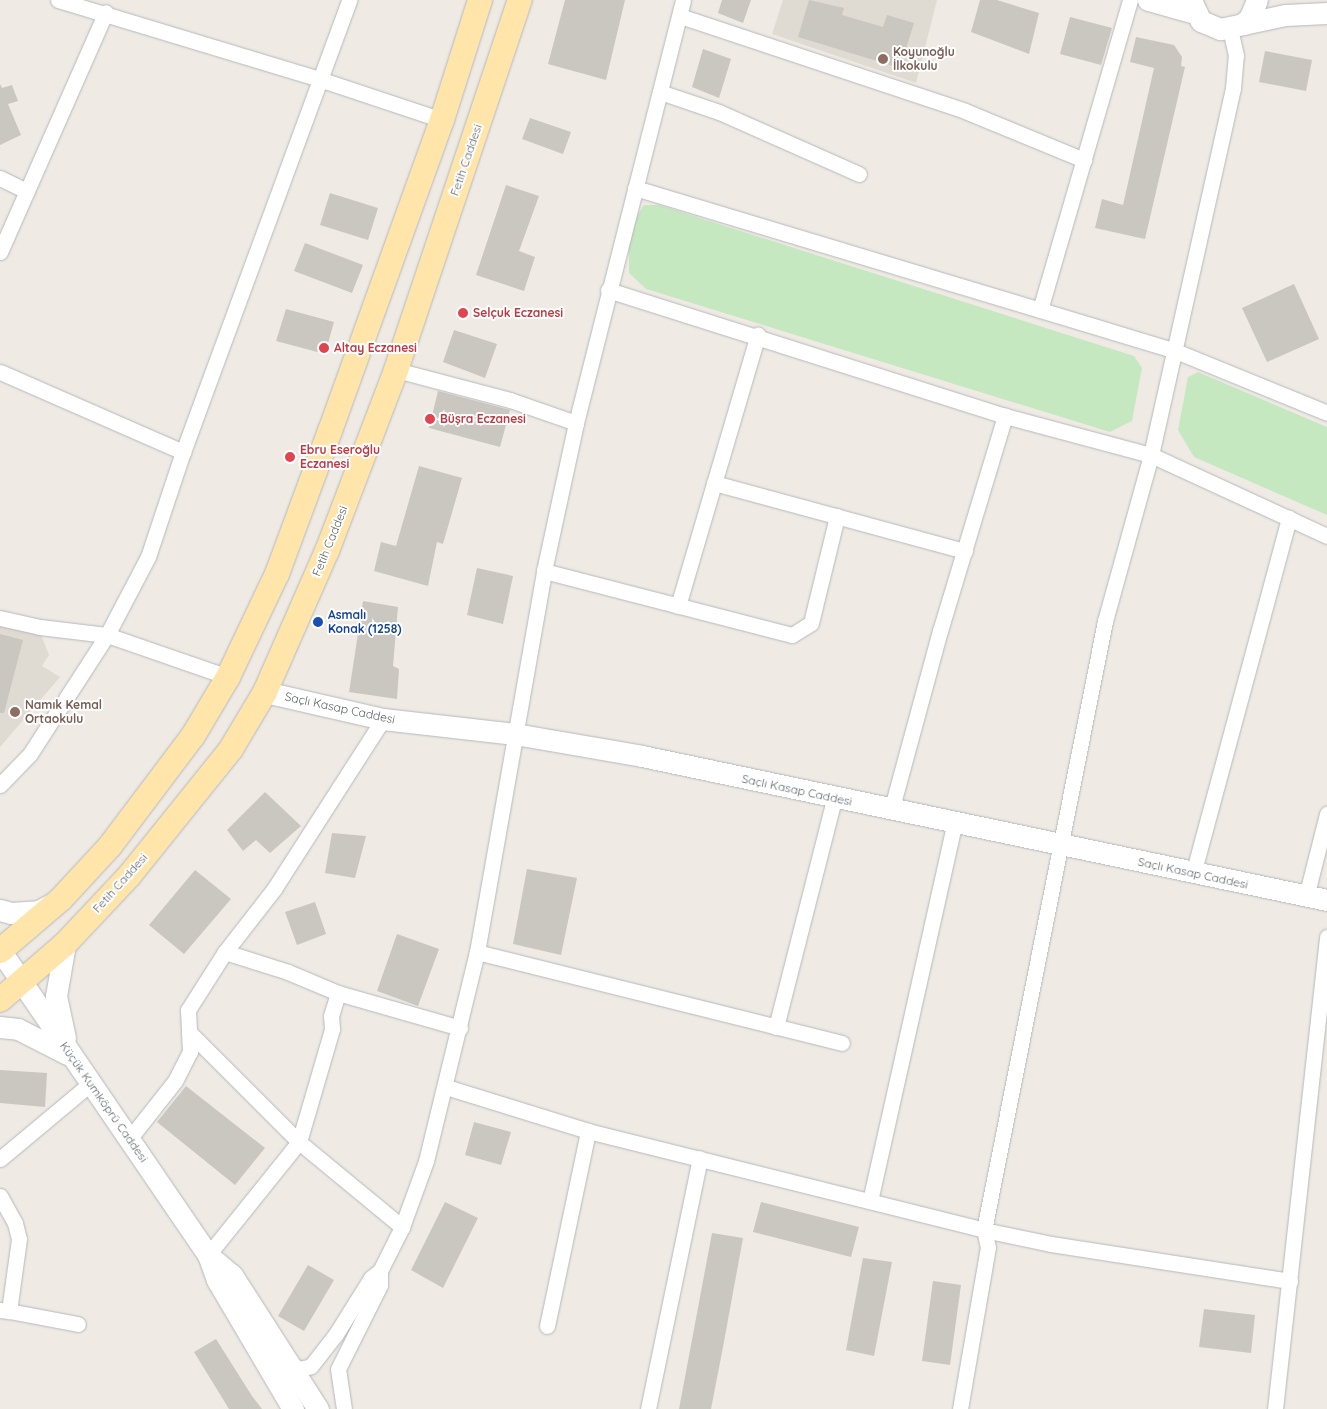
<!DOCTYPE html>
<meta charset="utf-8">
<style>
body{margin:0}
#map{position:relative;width:1327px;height:1409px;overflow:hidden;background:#efebe4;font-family:Quicksand,sans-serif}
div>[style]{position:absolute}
.education>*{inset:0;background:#dfdbd2}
.green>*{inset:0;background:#c6e8c0}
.building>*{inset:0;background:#cac6c0}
.roads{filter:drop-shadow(0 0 1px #b5b8bc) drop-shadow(0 0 1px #b5b8bc)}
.street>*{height:15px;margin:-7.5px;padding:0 7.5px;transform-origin:7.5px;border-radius:7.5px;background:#fff}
.secondary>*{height:21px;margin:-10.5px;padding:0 10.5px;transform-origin:10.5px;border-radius:10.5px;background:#fff}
.primary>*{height:24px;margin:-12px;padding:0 12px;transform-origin:12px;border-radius:12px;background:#ffe5aa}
.dots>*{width:14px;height:14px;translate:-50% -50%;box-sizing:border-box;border:2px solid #fff;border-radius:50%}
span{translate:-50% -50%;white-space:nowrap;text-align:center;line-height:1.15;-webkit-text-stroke:4px #fff;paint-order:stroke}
.education-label{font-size:12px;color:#785e54;font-weight:700}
.left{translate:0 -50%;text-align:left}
.street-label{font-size:12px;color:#5c6265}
.health-label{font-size:12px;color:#be3a42;font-weight:700}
.transit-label{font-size:12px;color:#164399;font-weight:700}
</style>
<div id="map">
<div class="education">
<div style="clip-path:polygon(783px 0,937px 0,916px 83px,772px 34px)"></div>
<div style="clip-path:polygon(0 623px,40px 632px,49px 655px,42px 666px,60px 677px,0 747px)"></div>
</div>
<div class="green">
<div style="clip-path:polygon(644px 205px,659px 205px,1134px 356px,1142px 368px,1132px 421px,1110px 432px,646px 289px,629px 273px,629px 242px,636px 218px)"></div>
<div style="clip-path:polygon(1198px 372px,1327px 427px,1327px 515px,1194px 457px,1178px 430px,1188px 377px)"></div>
</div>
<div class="building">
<div style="clip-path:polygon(565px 0,625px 0,606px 80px,548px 64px)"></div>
<div style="clip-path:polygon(722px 0,751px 0,743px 23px,718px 13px)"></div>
<div style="clip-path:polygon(809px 0,844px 8px,842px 15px,883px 27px,887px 15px,914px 23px,900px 68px,798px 37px)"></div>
<div style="clip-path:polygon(980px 0,997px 0,1039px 13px,1029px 54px,971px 32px)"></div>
<div style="clip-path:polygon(1070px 17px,1112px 28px,1101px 65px,1060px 54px)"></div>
<div style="clip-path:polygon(1136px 37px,1174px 45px,1182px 57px,1181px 66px,1185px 67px,1145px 239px,1095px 228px,1102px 199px,1123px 205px,1154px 68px,1130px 62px)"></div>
<div style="clip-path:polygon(703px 49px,731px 59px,719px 98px,692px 87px)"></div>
<div style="clip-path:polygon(1265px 51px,1312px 60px,1306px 91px,1259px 82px)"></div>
<div style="clip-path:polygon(0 84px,2px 88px,12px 85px,18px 101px,8px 104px,21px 135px,0 145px)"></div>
<div style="clip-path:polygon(530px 118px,571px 132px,563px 154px,522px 139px)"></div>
<div style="clip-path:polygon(506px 185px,539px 196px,519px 251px,535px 257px,524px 291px,476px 275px)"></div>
<div style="clip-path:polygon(330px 193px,378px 208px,368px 240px,320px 225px)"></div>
<div style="clip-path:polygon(305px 243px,363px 265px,352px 293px,294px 271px)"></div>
<div style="clip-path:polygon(1294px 284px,1319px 339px,1267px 362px,1242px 308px)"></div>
<div style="clip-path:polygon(286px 309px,334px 322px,325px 354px,276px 341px)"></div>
<div style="clip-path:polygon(454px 330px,497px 344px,485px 378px,443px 362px)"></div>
<div style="clip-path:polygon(438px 391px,510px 410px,500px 447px,429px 428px)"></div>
<div style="clip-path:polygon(419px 466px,462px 478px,443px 544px,437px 542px,428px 586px,374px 571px,381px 542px,396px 546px)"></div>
<div style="clip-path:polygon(477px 568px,513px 576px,503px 624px,467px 615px)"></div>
<div style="clip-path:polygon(363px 601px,398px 607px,393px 666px,399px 669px,397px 699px,349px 692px)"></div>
<div style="clip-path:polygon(0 634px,23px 640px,4px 713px,0 713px)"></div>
<div style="clip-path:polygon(265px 792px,301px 826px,270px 853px,256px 840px,243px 851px,227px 830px)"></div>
<div style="clip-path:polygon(332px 833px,366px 836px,355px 878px,325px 873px)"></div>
<div style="clip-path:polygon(527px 869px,577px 878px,561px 955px,513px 944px)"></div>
<div style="clip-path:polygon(195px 870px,231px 899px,184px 954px,149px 925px)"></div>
<div style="clip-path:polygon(315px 902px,326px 934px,297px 945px,285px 912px)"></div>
<div style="clip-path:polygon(397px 934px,439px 949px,418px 1006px,377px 991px)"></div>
<div style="clip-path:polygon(0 1070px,47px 1073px,45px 1107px,0 1103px)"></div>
<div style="clip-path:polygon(186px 1086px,265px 1148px,235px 1185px,157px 1122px)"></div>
<div style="clip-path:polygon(474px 1122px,511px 1132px,501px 1165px,465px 1155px)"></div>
<div style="clip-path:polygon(445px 1202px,478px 1218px,443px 1288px,411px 1270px)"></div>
<div style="clip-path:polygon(761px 1202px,859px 1227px,851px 1257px,753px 1232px)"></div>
<div style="clip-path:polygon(712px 1233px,743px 1238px,723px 1347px,711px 1409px,679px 1409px)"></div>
<div style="clip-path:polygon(863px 1258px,892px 1262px,874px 1356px,846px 1350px)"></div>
<div style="clip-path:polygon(308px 1265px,334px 1280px,304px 1331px,278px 1316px)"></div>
<div style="clip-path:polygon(933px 1281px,961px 1285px,950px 1365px,922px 1361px)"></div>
<div style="clip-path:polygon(1204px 1309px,1255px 1315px,1251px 1353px,1199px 1347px)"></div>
<div style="clip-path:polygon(216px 1339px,252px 1396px,262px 1409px,229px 1409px,194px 1352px)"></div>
</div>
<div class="roads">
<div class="street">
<div style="left:58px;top:0;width:273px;rotate:16.8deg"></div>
<div style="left:319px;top:79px;width:130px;rotate:18.4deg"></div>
<div style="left:680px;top:16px;width:300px;rotate:18.4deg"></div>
<div style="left:965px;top:111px;width:129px;rotate:22.4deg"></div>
<div style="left:660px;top:92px;width:62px;rotate:18.7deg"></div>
<div style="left:719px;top:112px;width:153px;rotate:23.9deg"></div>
<div style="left:0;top:178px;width:30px;rotate:26deg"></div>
<div style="left:635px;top:188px;width:562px;rotate:16.76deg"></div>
<div style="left:1173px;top:350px;width:166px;rotate:22.2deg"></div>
<div style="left:0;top:252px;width:262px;rotate:-66.2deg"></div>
<div style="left:608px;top:290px;width:417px;rotate:17.6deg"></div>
<div style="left:1005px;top:416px;width:151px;rotate:15deg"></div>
<div style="left:1151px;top:455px;width:194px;rotate:24.7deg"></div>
<div style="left:1040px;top:310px;width:323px;rotate:-73.8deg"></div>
<div style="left:396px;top:370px;width:118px;rotate:14.7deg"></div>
<div style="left:510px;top:400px;width:70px;rotate:19.2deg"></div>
<div style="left:0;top:372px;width:200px;rotate:23.6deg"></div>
<div style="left:714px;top:483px;width:260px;rotate:15.2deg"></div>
<div style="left:544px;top:571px;width:256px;rotate:14.5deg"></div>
<div style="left:792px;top:635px;width:22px;rotate:-32deg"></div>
<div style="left:811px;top:623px;width:110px;rotate:-76.3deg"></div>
<div style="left:678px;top:606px;width:283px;rotate:-73.6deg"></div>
<div style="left:0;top:618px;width:41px;rotate:12.7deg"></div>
<div style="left:40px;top:627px;width:67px;rotate:6.8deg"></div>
<div style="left:107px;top:635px;width:128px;rotate:19.1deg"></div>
<div style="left:0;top:785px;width:43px;rotate:-45.9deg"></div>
<div style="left:30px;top:754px;width:142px;rotate:-57.1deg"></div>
<div style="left:107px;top:635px;width:88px;rotate:-62.3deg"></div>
<div style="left:148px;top:557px;width:111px;rotate:-71.6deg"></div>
<div style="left:183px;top:452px;width:482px;rotate:-69.8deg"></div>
<div style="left:891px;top:811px;width:187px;rotate:-74.8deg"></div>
<div style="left:940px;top:631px;width:225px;rotate:-73.2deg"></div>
<div style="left:1193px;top:874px;width:369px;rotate:-74.9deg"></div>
<div style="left:1306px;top:897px;width:86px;rotate:-75.8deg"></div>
<div style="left:225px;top:952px;width:80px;rotate:-52.1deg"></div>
<div style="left:274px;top:889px;width:202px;rotate:-57.3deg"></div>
<div style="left:477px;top:952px;width:376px;rotate:14deg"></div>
<div style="left:776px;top:1027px;width:235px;rotate:-75.7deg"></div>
<div style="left:189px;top:1032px;width:156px;rotate:45deg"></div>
<div style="left:299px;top:1142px;width:134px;rotate:39.5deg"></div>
<div style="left:446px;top:1087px;width:149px;rotate:17.2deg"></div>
<div style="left:588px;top:1131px;width:408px;rotate:14deg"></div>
<div style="left:984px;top:1230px;width:68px;rotate:11.8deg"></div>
<div style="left:1051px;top:1244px;width:242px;rotate:8.8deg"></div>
<div style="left:130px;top:1138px;width:73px;rotate:-51.7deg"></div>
<div style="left:175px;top:1081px;width:33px;rotate:-63deg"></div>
<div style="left:190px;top:1052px;width:42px;rotate:-92.7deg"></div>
<div style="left:188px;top:1010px;width:69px;rotate:-57.5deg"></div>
<div style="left:225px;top:952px;width:66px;rotate:17.6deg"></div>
<div style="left:288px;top:972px;width:54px;rotate:22.8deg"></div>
<div style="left:338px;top:993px;width:127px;rotate:16deg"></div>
<div style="left:0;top:1159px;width:119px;rotate:-39.9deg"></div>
<div style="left:0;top:1196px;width:31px;rotate:61deg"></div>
<div style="left:15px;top:1223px;width:16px;rotate:76deg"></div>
<div style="left:19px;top:1239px;width:73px;rotate:97.9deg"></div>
<div style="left:9px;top:1311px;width:9px;rotate:-174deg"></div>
<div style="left:870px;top:1201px;width:389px;rotate:-77.4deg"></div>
<div style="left:208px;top:1255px;width:145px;rotate:-51.2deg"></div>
<div style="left:299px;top:1142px;width:118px;rotate:-73.7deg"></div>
<div style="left:332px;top:1029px;width:13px;rotate:-94deg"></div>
<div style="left:331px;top:1016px;width:24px;rotate:-73deg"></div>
<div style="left:9px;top:1311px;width:70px;rotate:10.7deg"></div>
<div style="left:547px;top:1326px;width:199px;rotate:-78.1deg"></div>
<div style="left:290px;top:1364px;width:11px;rotate:27deg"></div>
<div style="left:300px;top:1369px;width:11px;rotate:-15deg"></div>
<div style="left:311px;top:1366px;width:41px;rotate:-52deg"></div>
<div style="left:336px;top:1334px;width:66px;rotate:-58deg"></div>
<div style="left:371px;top:1278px;width:11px;rotate:-38deg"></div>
<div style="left:380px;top:1271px;width:49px;rotate:-63.4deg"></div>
<div style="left:402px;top:1227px;width:70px;rotate:-70deg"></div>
<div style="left:426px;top:1161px;width:215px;rotate:-76.3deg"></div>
<div style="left:477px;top:952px;width:387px;rotate:-80deg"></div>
<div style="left:544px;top:571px;width:151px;rotate:-77.8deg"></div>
<div style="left:576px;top:423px;width:436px;rotate:-75.8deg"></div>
<div style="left:344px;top:1409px;width:40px;rotate:-98.5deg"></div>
<div style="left:338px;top:1369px;width:94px;rotate:-63.4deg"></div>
<div style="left:380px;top:1285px;width:14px;rotate:-90deg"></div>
<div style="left:648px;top:1409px;width:256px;rotate:-78.3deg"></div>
<div style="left:960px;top:1409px;width:164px;rotate:-80.2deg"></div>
<div style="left:988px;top:1247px;width:17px;rotate:-103deg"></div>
<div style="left:984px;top:1230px;width:621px;rotate:-78.76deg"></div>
<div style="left:1105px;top:621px;width:172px;rotate:-74.5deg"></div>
<div style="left:1151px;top:455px;width:376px;rotate:-77.4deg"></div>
<div style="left:1233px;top:88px;width:33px;rotate:-85deg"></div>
<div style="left:1236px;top:55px;width:27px;rotate:-103deg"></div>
<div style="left:1275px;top:1409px;width:475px;rotate:-83.7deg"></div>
</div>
<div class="secondary">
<div style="left:1148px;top:0;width:49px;rotate:15.5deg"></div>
<div style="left:1191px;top:0;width:23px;rotate:65deg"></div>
<div style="left:1201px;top:21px;width:21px;rotate:23deg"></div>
<div style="left:1220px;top:29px;width:24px;rotate:-12deg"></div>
<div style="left:1243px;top:24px;width:10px;rotate:-45deg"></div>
<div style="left:1250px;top:17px;width:18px;rotate:-68deg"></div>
<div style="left:1243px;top:24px;width:43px;rotate:-12.1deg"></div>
<div style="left:1285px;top:15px;width:42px;rotate:-2.7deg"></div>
<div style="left:265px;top:692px;width:121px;rotate:12.9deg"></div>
<div style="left:383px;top:719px;width:133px;rotate:6.5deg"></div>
<div style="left:515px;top:734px;width:129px;rotate:9.8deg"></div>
<div style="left:642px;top:756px;width:700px;rotate:11.87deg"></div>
<div style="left:0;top:910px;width:11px;rotate:15deg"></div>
<div style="left:11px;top:913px;width:27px;rotate:-4deg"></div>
<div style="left:38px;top:911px;width:18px;rotate:-27deg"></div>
<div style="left:65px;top:944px;width:53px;rotate:99.8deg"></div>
<div style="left:56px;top:996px;width:43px;rotate:77.9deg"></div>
<div style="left:0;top:950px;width:369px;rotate:55.7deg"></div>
<div style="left:208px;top:1255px;width:27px;rotate:70deg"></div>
<div style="left:217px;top:1280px;width:150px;rotate:59.5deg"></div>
<div style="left:0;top:1027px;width:18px;rotate:6deg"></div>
<div style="left:18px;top:1029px;width:55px;rotate:27deg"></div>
<div style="left:208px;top:1255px;width:31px;rotate:40deg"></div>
<div style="left:232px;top:1275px;width:159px;rotate:57.3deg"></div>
</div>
<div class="primary">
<div style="left:0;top:951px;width:80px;rotate:-40.4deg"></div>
<div style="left:61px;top:899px;width:72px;rotate:-47.2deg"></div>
<div style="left:110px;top:846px;width:138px;rotate:-53deg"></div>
<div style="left:193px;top:736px;width:69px;rotate:-59.3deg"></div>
<div style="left:228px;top:677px;width:114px;rotate:-64.6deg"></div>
<div style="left:277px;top:574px;width:153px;rotate:-69.7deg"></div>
<div style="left:330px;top:431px;width:331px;rotate:-70.2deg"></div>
<div style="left:442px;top:120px;width:126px;rotate:-72.4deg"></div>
<div style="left:0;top:1000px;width:86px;rotate:-40.7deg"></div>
<div style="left:65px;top:944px;width:93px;rotate:-46.7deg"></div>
<div style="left:129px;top:876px;width:163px;rotate:-51.2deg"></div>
<div style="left:231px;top:749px;width:66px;rotate:-59.2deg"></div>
<div style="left:265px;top:692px;width:154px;rotate:-66.3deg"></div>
<div style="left:327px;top:551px;width:194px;rotate:-69.1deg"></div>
<div style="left:396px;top:370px;width:390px;rotate:-71.5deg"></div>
</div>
</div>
<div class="dots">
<div style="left:883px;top:59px;background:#8d6e63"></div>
<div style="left:463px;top:313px;background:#e0444e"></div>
<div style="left:324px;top:348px;background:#e0444e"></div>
<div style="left:430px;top:419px;background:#e0444e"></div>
<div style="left:290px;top:457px;background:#e0444e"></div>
<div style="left:318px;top:622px;background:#1a4fb4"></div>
<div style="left:15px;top:712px;background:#8d6e63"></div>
</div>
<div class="education-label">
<span class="left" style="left:893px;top:59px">Koyunoğlu<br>İlkokulu</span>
<span class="left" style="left:25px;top:712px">Namık Kemal<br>Ortaokulu</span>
</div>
<div class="street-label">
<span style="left:466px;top:160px;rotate:-71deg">Fetih Caddesi</span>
<span style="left:330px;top:541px;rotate:-68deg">Fetih Caddesi</span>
<span style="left:340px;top:708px;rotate:12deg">Saçlı Kasap Caddesi</span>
<span style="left:797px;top:790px;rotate:12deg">Saçlı Kasap Caddesi</span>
<span style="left:1193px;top:873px;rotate:12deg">Saçlı Kasap Caddesi</span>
<span style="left:120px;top:883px;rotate:-48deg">Fetih Caddesi</span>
<span style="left:104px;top:1102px;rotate:55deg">Küçük Kumköprü Caddesi</span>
</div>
<div class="health-label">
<span class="left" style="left:473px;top:313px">Selçuk Eczanesi</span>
<span class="left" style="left:334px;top:348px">Altay Eczanesi</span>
<span class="left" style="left:440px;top:419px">Büşra Eczanesi</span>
<span class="left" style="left:300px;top:457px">Ebru Eseroğlu<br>Eczanesi</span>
</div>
<div class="transit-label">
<span class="left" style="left:328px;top:622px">Asmalı<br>Konak (1258)</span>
</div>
</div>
